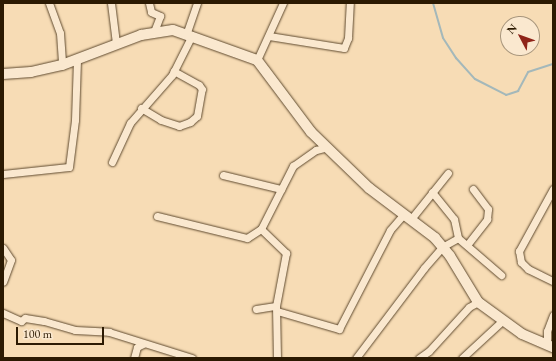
<!DOCTYPE html>
<style>
body{margin:0}
#map{position:relative;width:556px;height:361px;overflow:hidden;background:#f7dcb5;font-family:"EB Garamond",serif}
div>[style]{position:absolute}
.stream>*{height:2px;margin:-1px;padding:0 1px;transform-origin:1px;border-radius:1px;background:#a4b8ba}
.roads{filter:drop-shadow(0 0 1px #5f4a2f) drop-shadow(0 0 1px #5f4a2f)}
.street>*{height:7px;margin:-3.5px;padding:0 3.5px;transform-origin:3.5px;border-radius:3.5px;background:#fae8cf}
.secondary>*{height:10px;margin:-5px;padding:0 5px;transform-origin:5px;border-radius:5px;background:#fae8cf}
span{translate:-50% -50%;white-space:nowrap;text-align:center;line-height:1.15;-webkit-text-stroke:3px #fae8cf;paint-order:stroke}
.frame{position:absolute;inset:0;border:4px solid #2c1a02;pointer-events:none}
.north{position:absolute;left:500px;top:16px;width:40px;height:40px;box-sizing:border-box;background:#fae8cf;border:1px solid #a8967d;border-radius:50%;rotate:311deg;font-size:11px;font-weight:700;line-height:16px;text-align:center;color:#2c1a02}
.north::after{content:'';display:block;margin:auto;width:14px;height:18px;background:#8f2418;clip-path:polygon(50% 0,100% 100%,50% 72%,0 100%)}
.scale{position:absolute;left:16px;top:327px;width:88px;height:18px;box-sizing:border-box;border:2px solid #2c1a02;border-top:0;padding-left:5px;font-size:12px;line-height:14px;white-space:nowrap;color:#2c1a02;-webkit-text-stroke:3px #fae8cf;paint-order:stroke}
</style>
<div id="map">
<div class="stream">
<div style="left:433px;top:3px;width:36px;rotate:74deg"></div>
<div style="left:443px;top:38px;width:24px;rotate:57deg"></div>
<div style="left:456px;top:58px;width:28px;rotate:48deg"></div>
<div style="left:475px;top:79px;width:35px;rotate:27deg"></div>
<div style="left:506px;top:95px;width:13px;rotate:-18deg"></div>
<div style="left:518px;top:91px;width:21px;rotate:-62deg"></div>
<div style="left:528px;top:72px;width:26px;rotate:-18deg"></div>
</div>
<div class="roads">
<div class="street">
<div style="left:49px;top:3px;width:32px;rotate:70deg"></div>
<div style="left:60px;top:33px;width:32px;rotate:86deg"></div>
<div style="left:111px;top:3px;width:40px;rotate:82.9deg"></div>
<div style="left:149px;top:3px;width:9px;rotate:77deg"></div>
<div style="left:151px;top:12px;width:10px;rotate:24deg"></div>
<div style="left:160px;top:16px;width:17px;rotate:111deg"></div>
<div style="left:186px;top:35px;width:34px;rotate:-71deg"></div>
<div style="left:269px;top:36px;width:76px;rotate:9.1deg"></div>
<div style="left:344px;top:48px;width:11px;rotate:-68deg"></div>
<div style="left:348px;top:38px;width:35px;rotate:-87deg"></div>
<div style="left:257px;top:60px;width:63px;rotate:-65.5deg"></div>
<div style="left:141px;top:108px;width:23px;rotate:31deg"></div>
<div style="left:161px;top:120px;width:19px;rotate:18deg"></div>
<div style="left:179px;top:126px;width:12px;rotate:-20deg"></div>
<div style="left:190px;top:122px;width:9px;rotate:-41deg"></div>
<div style="left:197px;top:116px;width:27px;rotate:-80deg"></div>
<div style="left:202px;top:89px;width:5px;rotate:-127deg"></div>
<div style="left:199px;top:85px;width:29px;rotate:-151deg"></div>
<div style="left:112px;top:162px;width:43px;rotate:-65.2deg"></div>
<div style="left:130px;top:123px;width:64px;rotate:-48.8deg"></div>
<div style="left:172px;top:75px;width:42px;rotate:-63.4deg"></div>
<div style="left:3px;top:174px;width:66px;rotate:-6.1deg"></div>
<div style="left:69px;top:167px;width:47px;rotate:-82.7deg"></div>
<div style="left:75px;top:120px;width:61px;rotate:-88.1deg"></div>
<div style="left:223px;top:175px;width:60px;rotate:13.6deg"></div>
<div style="left:553px;top:189px;width:71px;rotate:118.7deg"></div>
<div style="left:519px;top:251px;width:11px;rotate:80deg"></div>
<div style="left:521px;top:262px;width:10px;rotate:45deg"></div>
<div style="left:528px;top:269px;width:28px;rotate:26deg"></div>
<div style="left:432px;top:192px;width:35px;rotate:51deg"></div>
<div style="left:454px;top:219px;width:19px;rotate:78deg"></div>
<div style="left:157px;top:216px;width:93px;rotate:13.7deg"></div>
<div style="left:247px;top:238px;width:17px;rotate:-33deg"></div>
<div style="left:261px;top:229px;width:71px;rotate:-63.1deg"></div>
<div style="left:293px;top:166px;width:28px;rotate:-35deg"></div>
<div style="left:316px;top:150px;width:12px;rotate:-14deg"></div>
<div style="left:411px;top:219px;width:59px;rotate:-51.2deg"></div>
<div style="left:261px;top:229px;width:35px;rotate:44deg"></div>
<div style="left:286px;top:253px;width:54px;rotate:100.7deg"></div>
<div style="left:276px;top:306px;width:52px;rotate:88.9deg"></div>
<div style="left:458px;top:238px;width:57px;rotate:40.7deg"></div>
<div style="left:467px;top:245px;width:33px;rotate:-52deg"></div>
<div style="left:487px;top:219px;width:10px;rotate:-84deg"></div>
<div style="left:488px;top:209px;width:25px;rotate:-127deg"></div>
<div style="left:3px;top:248px;width:14px;rotate:56deg"></div>
<div style="left:11px;top:260px;width:23px;rotate:110deg"></div>
<div style="left:256px;top:309px;width:20px;rotate:-9deg"></div>
<div style="left:277px;top:311px;width:65px;rotate:16.2deg"></div>
<div style="left:339px;top:329px;width:111px;rotate:-62.7deg"></div>
<div style="left:390px;top:230px;width:21px;rotate:-49deg"></div>
<div style="left:3px;top:313px;width:20px;rotate:24deg"></div>
<div style="left:21px;top:321px;width:5px;rotate:-37deg"></div>
<div style="left:25px;top:318px;width:19px;rotate:9deg"></div>
<div style="left:44px;top:321px;width:32px;rotate:16deg"></div>
<div style="left:75px;top:330px;width:34px;rotate:3deg"></div>
<div style="left:109px;top:332px;width:87px;rotate:17.4deg"></div>
<div style="left:547px;top:344px;width:13px;rotate:-90deg"></div>
<div style="left:547px;top:331px;width:17px;rotate:-69deg"></div>
<div style="left:134px;top:358px;width:11px;rotate:-75deg"></div>
<div style="left:137px;top:347px;width:7px;rotate:-27deg"></div>
<div style="left:356px;top:358px;width:113px;rotate:-52.9deg"></div>
<div style="left:424px;top:268px;width:28px;rotate:-49deg"></div>
<div style="left:442px;top:247px;width:18px;rotate:-29deg"></div>
<div style="left:419px;top:358px;width:12px;rotate:-35deg"></div>
<div style="left:429px;top:351px;width:59px;rotate:-47.7deg"></div>
<div style="left:469px;top:307px;width:10px;rotate:-29deg"></div>
<div style="left:462px;top:358px;width:54px;rotate:-42.8deg"></div>
</div>
<div class="secondary">
<div style="left:3px;top:74px;width:28px;rotate:-4deg"></div>
<div style="left:31px;top:72px;width:32px;rotate:-13deg"></div>
<div style="left:62px;top:65px;width:85px;rotate:-20.8deg"></div>
<div style="left:141px;top:35px;width:32px;rotate:-9deg"></div>
<div style="left:173px;top:30px;width:89px;rotate:19.7deg"></div>
<div style="left:257px;top:60px;width:90px;rotate:53.1deg"></div>
<div style="left:311px;top:132px;width:81px;rotate:44deg"></div>
<div style="left:369px;top:188px;width:83px;rotate:37.1deg"></div>
<div style="left:435px;top:238px;width:23px;rotate:50deg"></div>
<div style="left:450px;top:256px;width:54px;rotate:58.7deg"></div>
<div style="left:478px;top:302px;width:54px;rotate:36deg"></div>
<div style="left:522px;top:334px;width:34px;rotate:23deg"></div>
</div>
</div>
<div class="frame"></div>
<div class="north">N</div>
<div class="scale">100 m</div>
</div>
